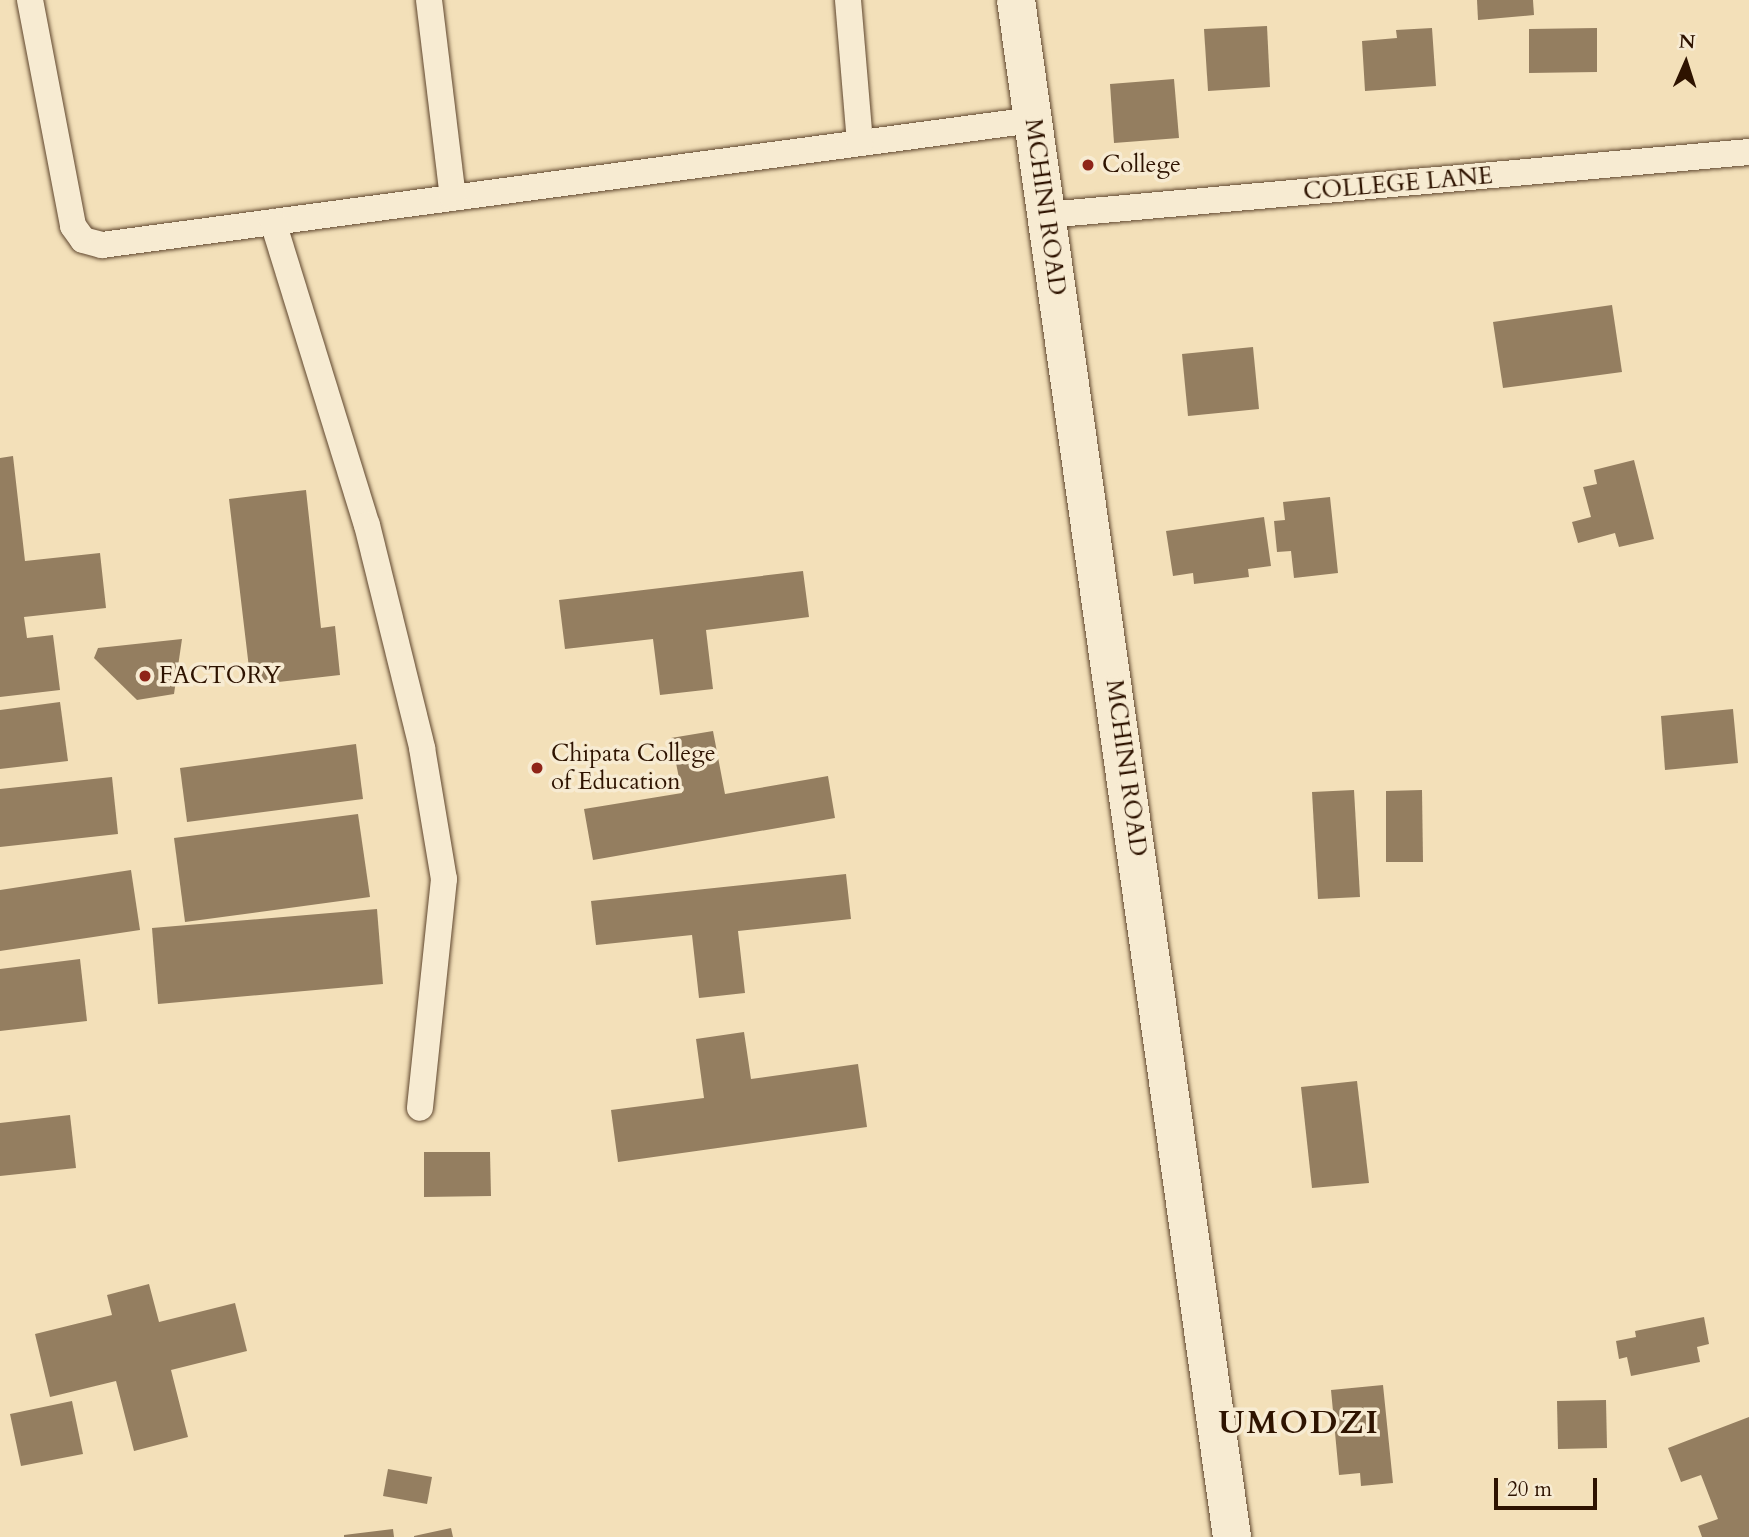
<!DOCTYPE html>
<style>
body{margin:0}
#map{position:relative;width:1749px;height:1537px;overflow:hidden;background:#f3e0b9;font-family:Cardo,serif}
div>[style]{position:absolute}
.building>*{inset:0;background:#947e60}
.roads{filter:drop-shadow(0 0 2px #5f462e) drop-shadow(0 0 2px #5f462e)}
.street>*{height:26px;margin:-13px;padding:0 13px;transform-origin:13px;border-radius:13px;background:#f7ebd2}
.secondary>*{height:38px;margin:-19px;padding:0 19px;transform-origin:19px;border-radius:19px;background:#f7ebd2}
.dots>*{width:19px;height:19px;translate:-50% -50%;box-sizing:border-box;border:4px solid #f7ebd2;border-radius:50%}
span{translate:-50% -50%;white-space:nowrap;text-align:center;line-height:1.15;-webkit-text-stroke:7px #f7ebd2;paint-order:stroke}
.poi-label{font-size:24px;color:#2e1300}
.left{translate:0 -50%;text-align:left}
.street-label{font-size:24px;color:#2e1300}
.district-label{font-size:32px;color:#2e1300;font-weight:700;letter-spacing:2px}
.north{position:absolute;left:1651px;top:28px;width:70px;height:70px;-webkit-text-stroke:5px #f7ebd2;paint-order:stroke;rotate:3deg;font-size:19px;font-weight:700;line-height:28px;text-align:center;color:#2e1300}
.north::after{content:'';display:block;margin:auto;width:24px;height:32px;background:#2e1300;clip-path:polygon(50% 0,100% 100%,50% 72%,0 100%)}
.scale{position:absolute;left:1494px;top:1478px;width:103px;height:32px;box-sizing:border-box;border:4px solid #2e1300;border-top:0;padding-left:9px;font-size:21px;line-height:24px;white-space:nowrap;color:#2e1300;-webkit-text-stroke:5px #f7ebd2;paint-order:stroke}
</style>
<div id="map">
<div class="building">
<div style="clip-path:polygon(1477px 0,1533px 0,1534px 15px,1478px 20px)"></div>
<div style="clip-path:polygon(1267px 26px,1270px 87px,1208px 91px,1204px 29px)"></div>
<div style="clip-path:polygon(1432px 28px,1436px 86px,1365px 91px,1362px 41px,1397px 38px,1396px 30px)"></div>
<div style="clip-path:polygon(1597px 28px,1597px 72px,1529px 73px,1529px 29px)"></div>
<div style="clip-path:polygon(1174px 79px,1179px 138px,1114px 143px,1110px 84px)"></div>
<div style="clip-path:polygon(1612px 305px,1622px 372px,1503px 388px,1493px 322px)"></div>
<div style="clip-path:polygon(1253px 347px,1259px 409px,1188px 416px,1182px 354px)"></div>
<div style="clip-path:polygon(13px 456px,25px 561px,100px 553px,106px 608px,24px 617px,27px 638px,53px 635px,60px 690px,0 697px,0 458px)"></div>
<div style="clip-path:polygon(1634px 460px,1654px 539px,1619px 547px,1615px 533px,1578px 543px,1572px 522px,1591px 517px,1583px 487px,1597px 484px,1594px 470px)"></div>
<div style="clip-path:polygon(306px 490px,321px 628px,335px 626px,340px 675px,251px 685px,229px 499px)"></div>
<div style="clip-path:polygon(1330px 497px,1338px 573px,1294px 578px,1291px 551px,1277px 552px,1274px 521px,1285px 520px,1283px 502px)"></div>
<div style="clip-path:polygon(1264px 517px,1271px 566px,1248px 569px,1249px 577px,1194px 584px,1193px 573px,1173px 576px,1166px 531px)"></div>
<div style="clip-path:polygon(803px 571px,809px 617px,706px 630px,713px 689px,660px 695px,653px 639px,565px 649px,559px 600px)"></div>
<div style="clip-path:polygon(182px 639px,174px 694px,137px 700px,94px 658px,98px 648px)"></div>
<div style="clip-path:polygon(60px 702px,68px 761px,0 769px,0 710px)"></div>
<div style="clip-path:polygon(1733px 709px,1738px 763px,1665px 770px,1661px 716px)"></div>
<div style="clip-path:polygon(713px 731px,725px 794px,828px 776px,835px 818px,593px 860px,584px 809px,682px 793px,671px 738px)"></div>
<div style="clip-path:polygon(356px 744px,363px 799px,187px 822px,180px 768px)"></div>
<div style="clip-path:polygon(112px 777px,118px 834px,0 847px,0 789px)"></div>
<div style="clip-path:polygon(1354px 790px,1360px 897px,1318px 899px,1312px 792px)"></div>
<div style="clip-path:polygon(1422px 790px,1423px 862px,1386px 862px,1386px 791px)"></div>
<div style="clip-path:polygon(358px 814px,370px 897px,185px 922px,174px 838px)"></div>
<div style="clip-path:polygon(131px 870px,140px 930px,0 951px,0 890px)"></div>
<div style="clip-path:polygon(846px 874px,851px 919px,738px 931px,745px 993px,699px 998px,692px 935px,596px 945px,591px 901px)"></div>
<div style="clip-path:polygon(377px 909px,383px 984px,158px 1004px,152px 928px)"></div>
<div style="clip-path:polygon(80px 959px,87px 1021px,0 1031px,0 969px)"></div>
<div style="clip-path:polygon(744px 1032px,751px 1079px,858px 1064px,867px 1127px,618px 1162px,611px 1110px,704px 1098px,696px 1039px)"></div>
<div style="clip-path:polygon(1357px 1081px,1369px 1183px,1312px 1188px,1301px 1087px)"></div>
<div style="clip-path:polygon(70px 1115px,76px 1168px,0 1176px,0 1123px)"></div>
<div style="clip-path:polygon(424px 1152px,490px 1152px,491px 1196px,424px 1197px)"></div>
<div style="clip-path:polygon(149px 1284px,159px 1322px,235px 1303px,247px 1351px,171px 1370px,188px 1437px,134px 1451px,116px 1381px,50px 1397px,35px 1334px,112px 1315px,107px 1295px)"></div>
<div style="clip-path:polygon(1704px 1317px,1709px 1344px,1697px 1347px,1700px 1362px,1631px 1376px,1627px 1357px,1619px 1359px,1616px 1341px,1636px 1337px,1635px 1331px)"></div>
<div style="clip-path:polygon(1383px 1385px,1393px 1483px,1361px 1486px,1360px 1473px,1339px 1475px,1331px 1390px)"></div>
<div style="clip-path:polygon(1606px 1400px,1607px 1448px,1558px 1449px,1557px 1401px)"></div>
<div style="clip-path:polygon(72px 1401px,83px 1454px,21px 1466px,10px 1414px)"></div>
<div style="clip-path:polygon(1749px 1417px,1749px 1537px,1702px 1537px,1698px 1526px,1718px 1519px,1701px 1475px,1681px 1482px,1668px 1448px)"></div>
<div style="clip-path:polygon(388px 1469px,432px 1477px,427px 1504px,383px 1496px)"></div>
<div style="clip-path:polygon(451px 1528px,453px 1537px,414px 1537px,414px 1536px)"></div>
<div style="clip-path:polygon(393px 1529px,394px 1537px,344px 1537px,344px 1535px)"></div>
</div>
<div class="roads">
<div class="street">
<div style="left:30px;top:0;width:230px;rotate:79.2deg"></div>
<div style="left:73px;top:226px;width:17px;rotate:54deg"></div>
<div style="left:83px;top:240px;width:20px;rotate:15deg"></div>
<div style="left:102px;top:245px;width:939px;rotate:-7.65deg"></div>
<div style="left:429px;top:0;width:199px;rotate:83.1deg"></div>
<div style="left:848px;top:0;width:143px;rotate:85.2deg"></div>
<div style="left:1047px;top:215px;width:705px;rotate:-5.13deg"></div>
<div style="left:273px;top:222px;width:317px;rotate:72.8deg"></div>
<div style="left:367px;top:525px;width:230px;rotate:76.1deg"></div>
<div style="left:422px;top:748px;width:133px;rotate:80.5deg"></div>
<div style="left:444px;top:879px;width:230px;rotate:96deg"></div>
</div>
<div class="secondary">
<div style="left:1016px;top:0;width:1552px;rotate:82deg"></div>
</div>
</div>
<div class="dots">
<div style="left:1088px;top:165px;background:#8f2418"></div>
<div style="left:145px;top:676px;background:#8f2418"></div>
<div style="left:537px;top:768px;background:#8f2418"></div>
</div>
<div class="poi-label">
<span class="left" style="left:1102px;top:165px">College</span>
<span class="left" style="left:159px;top:676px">FACTORY</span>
<span class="left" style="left:551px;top:768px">Chipata College<br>of Education</span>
</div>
<div class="street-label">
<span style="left:1398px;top:184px;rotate:-5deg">COLLEGE LANE</span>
<span style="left:1045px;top:207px;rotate:82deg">MCHINI ROAD</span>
<span style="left:1126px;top:768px;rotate:82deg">MCHINI ROAD</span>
</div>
<div class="district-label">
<span style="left:1299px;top:1423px">UMODZI</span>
</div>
<div class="north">N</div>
<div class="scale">20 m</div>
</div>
